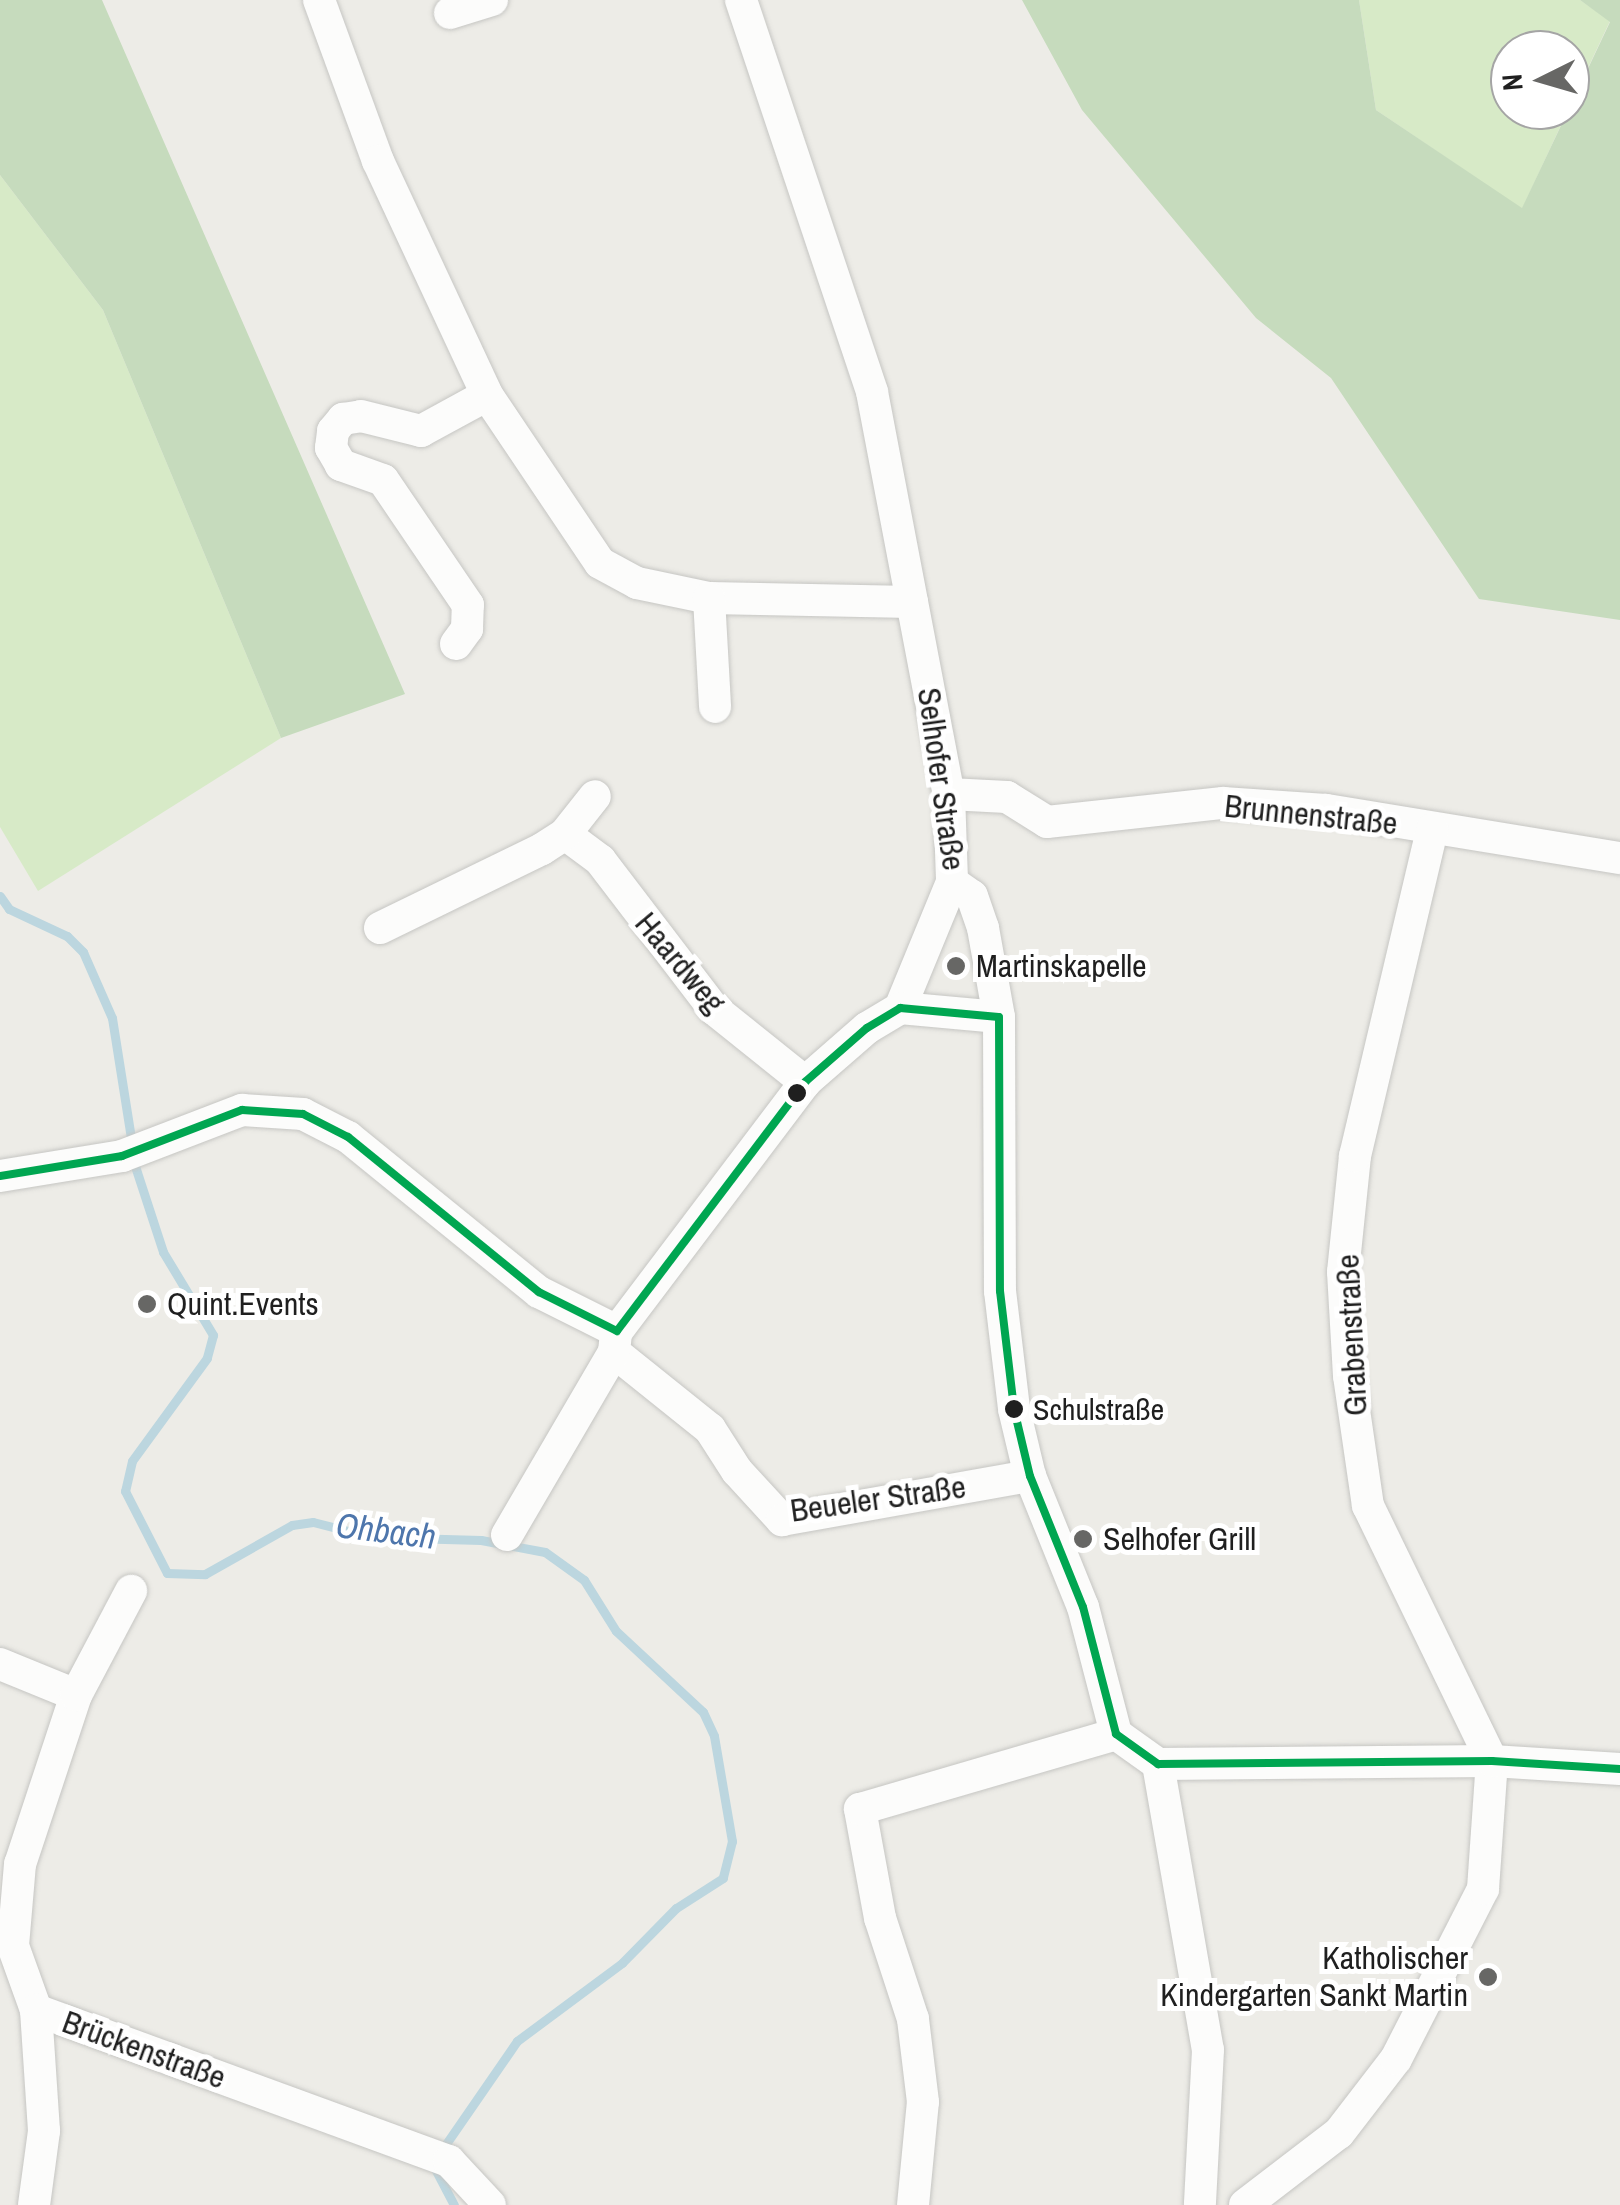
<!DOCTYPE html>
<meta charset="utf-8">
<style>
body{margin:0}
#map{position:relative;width:1620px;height:2205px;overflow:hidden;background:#edece7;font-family:"Archivo Narrow",sans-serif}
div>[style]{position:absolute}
.grass>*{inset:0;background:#d7eac7}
.forest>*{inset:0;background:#c6dbbd}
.stream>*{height:9px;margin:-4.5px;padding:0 4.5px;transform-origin:4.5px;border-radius:4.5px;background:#bcd6df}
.roads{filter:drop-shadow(0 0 2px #c6c6c3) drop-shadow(0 0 2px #c6c6c3)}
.minor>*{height:32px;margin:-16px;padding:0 16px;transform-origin:16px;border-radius:16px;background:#fcfcfb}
.bus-1>*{height:8px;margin:-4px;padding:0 4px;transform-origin:4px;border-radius:4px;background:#00a651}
.dots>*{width:28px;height:28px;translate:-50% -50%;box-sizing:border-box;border:5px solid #fff;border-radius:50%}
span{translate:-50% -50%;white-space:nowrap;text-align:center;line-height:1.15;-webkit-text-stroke:10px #fff;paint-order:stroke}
.bus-label{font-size:30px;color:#1f1f1f}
.left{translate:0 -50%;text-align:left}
.street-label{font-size:32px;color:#1f1f1f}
.poi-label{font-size:32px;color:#1f1f1f}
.right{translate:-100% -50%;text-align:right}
.water-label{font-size:35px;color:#4e76ac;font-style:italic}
.north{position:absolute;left:1490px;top:30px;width:100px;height:100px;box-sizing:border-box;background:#fff;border:2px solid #a5a5a5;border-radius:50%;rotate:265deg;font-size:28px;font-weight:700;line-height:40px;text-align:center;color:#1f1f1f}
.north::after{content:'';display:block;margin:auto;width:35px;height:45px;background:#676765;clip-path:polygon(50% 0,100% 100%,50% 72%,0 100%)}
</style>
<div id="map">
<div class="grass">
<div style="clip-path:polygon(1359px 0,1580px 0,1610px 21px,1570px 106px,1570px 50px,1510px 50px,1510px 110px,1568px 110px,1522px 209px,1376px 110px)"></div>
<div style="clip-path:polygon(0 175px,103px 310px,281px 738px,38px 891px,0 827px)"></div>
</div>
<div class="forest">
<div style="clip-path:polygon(0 0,102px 0,405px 694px,281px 738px,103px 310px,0 175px)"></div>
<div style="clip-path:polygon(1022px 0,1359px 0,1376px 110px,1522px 208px,1610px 22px,1580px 0,1620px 0,1620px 620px,1479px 599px,1331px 378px,1256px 318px,1082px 110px)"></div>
</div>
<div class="stream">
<div style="left:0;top:896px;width:16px;rotate:55deg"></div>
<div style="left:9px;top:909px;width:64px;rotate:25deg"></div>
<div style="left:67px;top:936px;width:23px;rotate:45deg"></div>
<div style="left:83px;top:952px;width:72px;rotate:66.3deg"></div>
<div style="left:112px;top:1018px;width:128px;rotate:81deg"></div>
<div style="left:133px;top:1160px;width:97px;rotate:71.9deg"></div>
<div style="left:163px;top:1252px;width:97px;rotate:58.9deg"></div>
<div style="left:213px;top:1335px;width:24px;rotate:105deg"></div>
<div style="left:207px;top:1358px;width:127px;rotate:126.1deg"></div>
<div style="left:132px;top:1461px;width:31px;rotate:103deg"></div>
<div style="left:125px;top:1491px;width:92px;rotate:62.9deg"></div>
<div style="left:167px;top:1573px;width:38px;rotate:2deg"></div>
<div style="left:205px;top:1574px;width:100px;rotate:-29.4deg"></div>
<div style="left:292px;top:1525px;width:21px;rotate:-8deg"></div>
<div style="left:313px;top:1522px;width:61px;rotate:14.3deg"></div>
<div style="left:372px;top:1537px;width:109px;rotate:1.6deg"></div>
<div style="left:481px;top:1540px;width:65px;rotate:10.6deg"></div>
<div style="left:545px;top:1552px;width:48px;rotate:35.7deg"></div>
<div style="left:584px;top:1580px;width:60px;rotate:57.9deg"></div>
<div style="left:616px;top:1631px;width:119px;rotate:43deg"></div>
<div style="left:703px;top:1712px;width:26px;rotate:65deg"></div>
<div style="left:714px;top:1736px;width:107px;rotate:80.3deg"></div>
<div style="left:732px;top:1841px;width:38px;rotate:104deg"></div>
<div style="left:723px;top:1878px;width:56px;rotate:147.4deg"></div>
<div style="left:676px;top:1908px;width:77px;rotate:134.5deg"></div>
<div style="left:622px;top:1963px;width:131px;rotate:143.4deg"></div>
<div style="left:517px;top:2041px;width:134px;rotate:124.6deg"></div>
<div style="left:433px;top:2165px;width:45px;rotate:62.3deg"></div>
</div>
<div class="roads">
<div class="minor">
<div style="left:319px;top:0;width:171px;rotate:69.9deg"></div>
<div style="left:378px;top:161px;width:258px;rotate:65deg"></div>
<div style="left:487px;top:395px;width:202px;rotate:56.1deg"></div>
<div style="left:600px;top:563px;width:42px;rotate:28.4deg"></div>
<div style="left:637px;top:583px;width:74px;rotate:11.8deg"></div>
<div style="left:709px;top:598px;width:203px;rotate:1.1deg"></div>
<div style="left:741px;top:0;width:413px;rotate:71.5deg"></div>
<div style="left:872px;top:392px;width:409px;rotate:79.2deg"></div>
<div style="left:949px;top:794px;width:88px;rotate:88deg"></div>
<div style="left:952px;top:882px;width:136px;rotate:112.4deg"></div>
<div style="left:450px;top:13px;width:44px;rotate:-17.2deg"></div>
<div style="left:709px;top:598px;width:109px;rotate:86.8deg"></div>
<div style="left:456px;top:644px;width:19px;rotate:-54deg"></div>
<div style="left:467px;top:629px;width:24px;rotate:-88deg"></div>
<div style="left:468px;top:605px;width:151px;rotate:-124.2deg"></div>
<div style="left:383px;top:480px;width:45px;rotate:-160.3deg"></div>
<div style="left:341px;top:465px;width:20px;rotate:-120deg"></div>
<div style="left:331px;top:448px;width:17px;rotate:-83deg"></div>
<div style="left:333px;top:431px;width:16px;rotate:-50deg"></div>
<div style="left:343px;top:419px;width:18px;rotate:-9deg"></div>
<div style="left:361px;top:416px;width:62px;rotate:14deg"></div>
<div style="left:421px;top:431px;width:75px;rotate:-28.6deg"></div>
<div style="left:949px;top:794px;width:58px;rotate:3deg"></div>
<div style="left:1007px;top:797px;width:47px;rotate:32deg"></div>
<div style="left:1047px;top:822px;width:177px;rotate:-6.2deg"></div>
<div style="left:1223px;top:803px;width:103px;rotate:3.9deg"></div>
<div style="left:1326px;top:810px;width:298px;rotate:9.3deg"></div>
<div style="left:565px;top:834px;width:44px;rotate:36.6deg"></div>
<div style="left:600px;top:860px;width:188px;rotate:52.6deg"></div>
<div style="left:714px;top:1009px;width:117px;rotate:38.7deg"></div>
<div style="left:952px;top:882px;width:24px;rotate:35deg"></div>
<div style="left:972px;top:896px;width:34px;rotate:71deg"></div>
<div style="left:983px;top:928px;width:90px;rotate:79.8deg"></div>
<div style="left:999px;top:1017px;width:274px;rotate:89.8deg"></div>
<div style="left:1000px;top:1291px;width:119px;rotate:83.2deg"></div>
<div style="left:1014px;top:1409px;width:69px;rotate:76.6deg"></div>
<div style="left:1030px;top:1476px;width:141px;rotate:68deg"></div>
<div style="left:1083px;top:1607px;width:131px;rotate:75.4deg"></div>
<div style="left:380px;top:928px;width:180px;rotate:-26deg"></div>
<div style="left:542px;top:849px;width:27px;rotate:-33deg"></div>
<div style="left:565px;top:834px;width:48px;rotate:-51.7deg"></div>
<div style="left:0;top:1176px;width:124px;rotate:-9.3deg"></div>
<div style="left:122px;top:1156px;width:129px;rotate:-21deg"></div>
<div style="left:242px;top:1110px;width:61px;rotate:3.8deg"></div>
<div style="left:303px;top:1114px;width:51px;rotate:27.1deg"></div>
<div style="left:348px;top:1137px;width:246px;rotate:39.1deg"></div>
<div style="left:539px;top:1292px;width:87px;rotate:26.6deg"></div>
<div style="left:617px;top:1331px;width:312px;rotate:-52.9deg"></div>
<div style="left:805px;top:1082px;width:82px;rotate:-41.1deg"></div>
<div style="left:867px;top:1028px;width:39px;rotate:-31deg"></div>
<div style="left:900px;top:1008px;width:99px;rotate:5.2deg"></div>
<div style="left:614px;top:1352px;width:123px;rotate:38.7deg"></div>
<div style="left:710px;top:1429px;width:50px;rotate:57.3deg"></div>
<div style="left:737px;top:1471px;width:67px;rotate:47.4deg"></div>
<div style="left:782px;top:1520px;width:252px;rotate:-10.1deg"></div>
<div style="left:507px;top:1535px;width:212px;rotate:-59.7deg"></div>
<div style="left:614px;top:1352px;width:18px;rotate:-84deg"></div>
<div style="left:0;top:1664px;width:82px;rotate:22.2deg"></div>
<div style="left:76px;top:1695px;width:178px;rotate:108.3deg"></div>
<div style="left:20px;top:1864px;width:82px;rotate:94.9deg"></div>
<div style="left:13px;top:1946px;width:68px;rotate:70.2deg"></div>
<div style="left:36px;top:2010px;width:440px;rotate:20.1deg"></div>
<div style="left:449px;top:2161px;width:60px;rotate:47deg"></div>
<div style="left:76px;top:1695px;width:118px;rotate:-62.1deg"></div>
<div style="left:1116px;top:1734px;width:52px;rotate:35.5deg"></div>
<div style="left:1158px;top:1764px;width:334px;rotate:-0.5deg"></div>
<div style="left:1492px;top:1761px;width:128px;rotate:3.6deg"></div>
<div style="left:1158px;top:1764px;width:290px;rotate:80.1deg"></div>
<div style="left:1208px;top:2050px;width:155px;rotate:93deg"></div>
<div style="left:34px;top:2205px;width:75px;rotate:-82.3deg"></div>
<div style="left:44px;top:2131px;width:121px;rotate:-93.8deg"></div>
<div style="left:913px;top:2205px;width:103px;rotate:-84.5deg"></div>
<div style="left:923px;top:2102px;width:84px;rotate:-96.9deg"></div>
<div style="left:913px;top:2019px;width:106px;rotate:-108.1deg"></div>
<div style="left:880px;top:1918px;width:111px;rotate:-100.4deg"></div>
<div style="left:860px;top:1809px;width:267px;rotate:-16.3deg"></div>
<div style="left:1245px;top:2205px;width:118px;rotate:-37.5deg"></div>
<div style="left:1339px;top:2133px;width:93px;rotate:-52.4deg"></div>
<div style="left:1396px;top:2059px;width:191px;rotate:-62.9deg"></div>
<div style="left:1483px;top:1889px;width:128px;rotate:-86deg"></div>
<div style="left:1492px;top:1761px;width:284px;rotate:-115.9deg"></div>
<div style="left:1368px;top:1506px;width:131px;rotate:-98.3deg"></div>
<div style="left:1349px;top:1376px;width:104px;rotate:-93.3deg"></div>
<div style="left:1343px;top:1272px;width:117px;rotate:-84.1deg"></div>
<div style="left:1355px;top:1156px;width:336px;rotate:-76.7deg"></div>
</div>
</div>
<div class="bus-1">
<div style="left:999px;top:1017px;width:274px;rotate:89.8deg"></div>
<div style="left:1000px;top:1291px;width:119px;rotate:83.2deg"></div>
<div style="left:1014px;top:1409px;width:69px;rotate:76.6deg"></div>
<div style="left:1030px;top:1476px;width:141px;rotate:68deg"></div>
<div style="left:1083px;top:1607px;width:131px;rotate:75.4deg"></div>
<div style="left:0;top:1176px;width:124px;rotate:-9.3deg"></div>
<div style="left:122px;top:1156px;width:129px;rotate:-21deg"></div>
<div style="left:242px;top:1110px;width:61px;rotate:3.8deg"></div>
<div style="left:303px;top:1114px;width:51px;rotate:27.1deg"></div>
<div style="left:348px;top:1137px;width:246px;rotate:39.1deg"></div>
<div style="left:539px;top:1292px;width:87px;rotate:26.6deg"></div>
<div style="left:617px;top:1331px;width:312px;rotate:-52.9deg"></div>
<div style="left:805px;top:1082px;width:82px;rotate:-41.1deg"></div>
<div style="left:867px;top:1028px;width:39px;rotate:-31deg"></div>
<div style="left:900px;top:1008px;width:99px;rotate:5.2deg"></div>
<div style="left:1116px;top:1734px;width:52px;rotate:35.5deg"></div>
<div style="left:1158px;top:1764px;width:334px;rotate:-0.5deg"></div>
<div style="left:1492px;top:1761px;width:128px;rotate:3.6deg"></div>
</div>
<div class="dots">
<div style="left:956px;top:966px;background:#676765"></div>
<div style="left:797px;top:1093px;background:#1f1f1f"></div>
<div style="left:147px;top:1304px;background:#676765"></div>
<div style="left:1014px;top:1409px;background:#1f1f1f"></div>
<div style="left:1083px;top:1539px;background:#676765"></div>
<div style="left:1488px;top:1977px;background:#676765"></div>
</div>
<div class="bus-label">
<span class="left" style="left:1033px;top:1409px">Schulstraße</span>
</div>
<div class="street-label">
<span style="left:941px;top:779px;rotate:82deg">Selhofer Straße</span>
<span style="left:1311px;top:815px;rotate:6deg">Brunnenstraße</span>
<span style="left:680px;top:963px;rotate:50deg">Haardweg</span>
<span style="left:1352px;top:1335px;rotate:-93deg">Grabenstraße</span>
<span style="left:878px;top:1499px;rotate:-8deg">Beueler Straße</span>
<span style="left:144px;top:2050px;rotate:20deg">Brückenstraße</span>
</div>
<div class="poi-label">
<span class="left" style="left:976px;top:966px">Martinskapelle</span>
<span class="left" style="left:167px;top:1304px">Quint.Events</span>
<span class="left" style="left:1103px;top:1539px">Selhofer Grill</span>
<span class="right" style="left:1468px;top:1977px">Katholischer<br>Kindergarten Sankt Martin</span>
</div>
<div class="water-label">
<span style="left:386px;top:1531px;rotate:7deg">Ohbach</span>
</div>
<div class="north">N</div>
</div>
